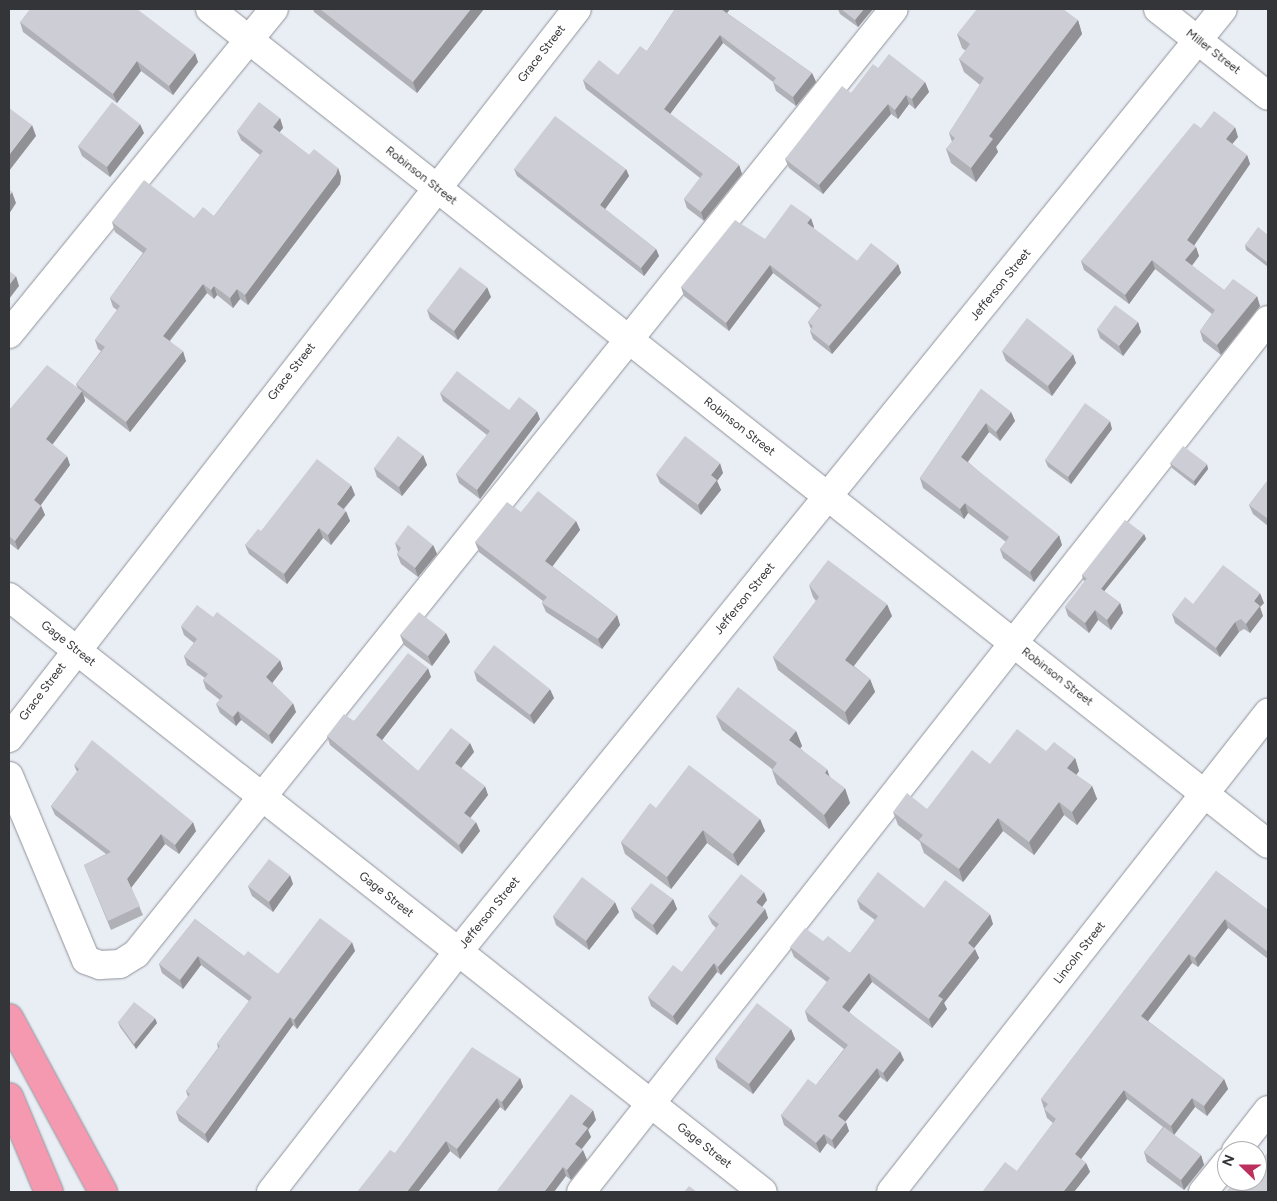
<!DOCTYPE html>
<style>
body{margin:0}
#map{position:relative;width:1277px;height:1201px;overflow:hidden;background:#e9edf4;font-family:Figtree,sans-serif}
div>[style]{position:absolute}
.roads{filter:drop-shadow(0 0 1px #8f9299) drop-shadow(0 0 1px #8f9299)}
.minor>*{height:28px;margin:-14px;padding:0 14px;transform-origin:14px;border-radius:14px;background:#fff}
.highway>*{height:28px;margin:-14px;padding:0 14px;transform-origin:14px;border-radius:14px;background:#f499b0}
.wall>*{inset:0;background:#b0b1b7}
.shaded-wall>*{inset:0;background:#909095}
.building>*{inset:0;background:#cdced5}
span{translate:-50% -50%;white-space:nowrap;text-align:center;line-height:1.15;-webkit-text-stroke:4px #fff;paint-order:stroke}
.street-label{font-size:12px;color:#343538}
.frame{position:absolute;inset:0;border:10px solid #343538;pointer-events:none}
.north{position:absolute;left:1217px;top:1141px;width:50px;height:50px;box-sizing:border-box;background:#fff;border:1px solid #aeaeaf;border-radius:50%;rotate:292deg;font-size:14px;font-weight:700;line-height:20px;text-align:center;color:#343538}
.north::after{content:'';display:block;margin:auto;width:18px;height:22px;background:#bd2f5d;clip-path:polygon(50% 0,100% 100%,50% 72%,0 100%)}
</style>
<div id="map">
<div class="roads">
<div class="minor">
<div style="left:210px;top:9px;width:1348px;rotate:38.28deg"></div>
<div style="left:1158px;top:9px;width:140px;rotate:38.3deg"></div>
<div style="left:9px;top:334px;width:419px;rotate:-50.8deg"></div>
<div style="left:9px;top:597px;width:960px;rotate:38.28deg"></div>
<div style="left:9px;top:738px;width:924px;rotate:-52.08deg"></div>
<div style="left:9px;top:776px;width:199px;rotate:67.3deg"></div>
<div style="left:86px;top:960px;width:15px;rotate:20deg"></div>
<div style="left:100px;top:965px;width:20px;rotate:-3deg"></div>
<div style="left:120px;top:964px;width:19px;rotate:-32deg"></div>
<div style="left:136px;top:954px;width:1211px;rotate:-51.27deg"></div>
<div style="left:1236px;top:1151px;width:52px;rotate:-52deg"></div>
<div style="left:271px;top:1192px;width:304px;rotate:-52.1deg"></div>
<div style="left:458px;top:952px;width:1214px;rotate:-50.95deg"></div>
<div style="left:581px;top:1192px;width:1110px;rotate:-51.77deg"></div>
<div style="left:891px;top:1192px;width:610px;rotate:-51.8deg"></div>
<div style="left:1203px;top:1192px;width:38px;rotate:-51deg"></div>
</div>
<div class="highway">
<div style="left:9px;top:1018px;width:198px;rotate:61.6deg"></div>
<div style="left:9px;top:1097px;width:103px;rotate:67.2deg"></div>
</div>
</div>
<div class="wall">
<div style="clip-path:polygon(313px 9px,484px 9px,417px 93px,314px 12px)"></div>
<div style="clip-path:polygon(675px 9px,730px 9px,727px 13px,812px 73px,816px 82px,796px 106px,776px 91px,773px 82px,723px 43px,670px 114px,739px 165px,742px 174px,704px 221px,687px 208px,684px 199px,700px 178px,586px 89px,583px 80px,618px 75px,647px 51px)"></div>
<div style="clip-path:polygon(838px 9px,873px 9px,858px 27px,840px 14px)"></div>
<div style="clip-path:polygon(1078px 20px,1082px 34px,996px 147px,998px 152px,976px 182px,951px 163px,946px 149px,952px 142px,949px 133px,980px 85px,964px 72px,959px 59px,966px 51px,962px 48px,957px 34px)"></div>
<div style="clip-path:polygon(20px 22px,198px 62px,173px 95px,141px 71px,117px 103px,23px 32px)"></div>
<div style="clip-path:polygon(878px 68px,925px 82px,929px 92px,915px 109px,909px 104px,898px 119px,891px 114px,823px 194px,789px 168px,785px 159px,851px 93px)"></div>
<div style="clip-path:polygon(280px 118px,283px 128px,279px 132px,309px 155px,338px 168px,341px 177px,340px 184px,248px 305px,240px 299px,233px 308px,217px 295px,214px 299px,207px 293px,170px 341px,186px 361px,130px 432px,84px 396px,85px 401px,52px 445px,70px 465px,41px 505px,45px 515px,18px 550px,9px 543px,9px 410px,78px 389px,76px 384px,101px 351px,98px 349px,95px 340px,117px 310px,113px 307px,110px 298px,143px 253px,115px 232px,112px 222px,194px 218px,214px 216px,260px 155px,241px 140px,237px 131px)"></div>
<div style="clip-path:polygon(1201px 128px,1238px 137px,1232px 144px,1247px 155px,1250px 164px,1194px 245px,1196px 247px,1199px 256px,1192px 266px,1224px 290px,1260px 306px,1221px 355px,1203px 341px,1200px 331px,1212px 314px,1155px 269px,1129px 304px,1084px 270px,1081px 261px)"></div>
<div style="clip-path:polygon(144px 133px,110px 177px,82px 156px,78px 146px)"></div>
<div style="clip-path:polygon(514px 169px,626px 169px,629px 176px,605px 209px,656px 249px,659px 256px,644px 276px,517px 176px)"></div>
<div style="clip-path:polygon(814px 227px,813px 228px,857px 261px,898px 264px,901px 273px,832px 354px,813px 339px,810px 331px,811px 329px,808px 322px,819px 308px,773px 273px,729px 331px,684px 296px,681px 287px,765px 239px)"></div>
<div style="clip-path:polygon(1268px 235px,1268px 267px,1246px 250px,1245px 245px)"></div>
<div style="clip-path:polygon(491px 297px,458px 340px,430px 319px,427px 310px)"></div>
<div style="clip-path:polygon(1138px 322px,1141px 332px,1123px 356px,1100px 338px,1097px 329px)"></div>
<div style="clip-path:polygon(1002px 351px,1076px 363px,1052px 396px,1006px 361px)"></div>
<div style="clip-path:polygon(981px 389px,1011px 412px,1015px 421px,1000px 441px,989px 432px,968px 462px,1062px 545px,1034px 582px,1003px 558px,1000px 549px,1006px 542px,968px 513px,964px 519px,923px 488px,920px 478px)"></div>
<div style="clip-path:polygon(440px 393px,540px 419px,480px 499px,459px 483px,456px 474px,487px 435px,443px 401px)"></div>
<div style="clip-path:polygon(1112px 429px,1071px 484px,1048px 467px,1045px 460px)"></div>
<div style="clip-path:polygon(423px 455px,427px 465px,402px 496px,377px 477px,374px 468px)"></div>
<div style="clip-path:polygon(1170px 463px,1208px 469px,1195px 486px,1172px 468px)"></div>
<div style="clip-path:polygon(723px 473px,717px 481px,721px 490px,701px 515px,660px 483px,656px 474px)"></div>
<div style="clip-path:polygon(1268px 480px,1268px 526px,1253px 514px,1249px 505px)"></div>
<div style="clip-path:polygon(355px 495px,344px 509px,350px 521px,331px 545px,323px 538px,287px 584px,249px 554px,245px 545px,261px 531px)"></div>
<div style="clip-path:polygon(521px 512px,576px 521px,580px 530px,552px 566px,617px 615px,620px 625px,602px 649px,546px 612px,542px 603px,543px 601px,479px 552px,475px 542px)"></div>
<div style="clip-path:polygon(1144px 534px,1146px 539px,1104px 591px,1120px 603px,1123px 613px,1111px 630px,1098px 620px,1089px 633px,1068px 616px,1065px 607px,1085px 581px,1083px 580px,1082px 575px)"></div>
<div style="clip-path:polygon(395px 543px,433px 545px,437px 554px,418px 577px,401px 564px,397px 554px,398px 552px)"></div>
<div style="clip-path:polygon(809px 585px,892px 616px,854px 666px,870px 679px,875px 692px,849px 725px,778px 670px,773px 657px,816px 601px,813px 597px)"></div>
<div style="clip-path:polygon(1264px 603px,1260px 607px,1263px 616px,1250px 633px,1244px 629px,1239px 632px,1220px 657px,1175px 623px,1172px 614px,1193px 604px)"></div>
<div style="clip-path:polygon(181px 626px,283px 669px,272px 683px,296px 712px,272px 744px,241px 720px,236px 726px,220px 713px,216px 704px,220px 700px,206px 689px,203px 680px,205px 678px,187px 665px,184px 656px,194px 643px,184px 635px)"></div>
<div style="clip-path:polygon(446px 633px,450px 642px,432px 666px,404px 645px,400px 635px)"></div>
<div style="clip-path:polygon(474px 671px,554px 698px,534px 724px,477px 681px)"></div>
<div style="clip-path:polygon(431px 677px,382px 740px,418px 771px,470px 743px,474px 752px,461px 768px,488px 795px,470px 818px,480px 831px,462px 854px,330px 745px,327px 736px)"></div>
<div style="clip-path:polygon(716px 716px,796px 731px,802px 746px,800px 748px,830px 777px,850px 803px,829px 829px,777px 784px,772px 770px,772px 769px,722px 730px)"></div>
<div style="clip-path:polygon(1046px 751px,1075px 758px,1079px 771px,1076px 775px,1092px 786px,1097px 799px,1077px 825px,1064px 815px,1034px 855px,1003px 831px,963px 882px,924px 853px,920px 842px,898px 825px,893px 812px,927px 809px,990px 764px)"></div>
<div style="clip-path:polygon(74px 765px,196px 831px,179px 854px,165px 844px,131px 887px,143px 915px,111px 930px,84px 865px,106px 854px,55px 815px,51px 806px,77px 772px)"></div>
<div style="clip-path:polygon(656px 808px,760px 819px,765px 831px,738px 866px,707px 843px,671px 889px,625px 854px,621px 842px)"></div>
<div style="clip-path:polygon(1216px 871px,1268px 910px,1268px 959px,1228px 928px,1198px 967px,1192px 963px,1148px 1021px,1224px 1079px,1228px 1089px,1207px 1116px,1195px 1107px,1174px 1135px,1201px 1155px,1204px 1165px,1184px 1190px,1147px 1162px,1144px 1152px,1163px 1127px,1127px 1099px,1081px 1159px,1086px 1163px,1090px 1172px,1017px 1171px,1053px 1123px,1047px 1118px,1041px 1099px)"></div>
<div style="clip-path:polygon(293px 884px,273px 912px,252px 896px,248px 886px)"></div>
<div style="clip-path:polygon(673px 899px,677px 909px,657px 935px,635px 918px,631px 908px)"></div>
<div style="clip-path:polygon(767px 900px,762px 907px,765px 909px,768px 918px,721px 975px,717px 972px,677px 1025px,651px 1006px,648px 997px,682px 972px,716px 928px,712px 924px,708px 916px)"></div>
<div style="clip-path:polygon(857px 900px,924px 908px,993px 924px,974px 948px,979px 958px,944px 1003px,947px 1009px,932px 1028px,872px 982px,849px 1012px,904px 1060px,887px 1082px,880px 1077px,845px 1122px,849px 1131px,835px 1149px,827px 1143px,820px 1153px,784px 1125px,781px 1115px,816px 1085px,844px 1049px,808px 1021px,805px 1011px,827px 982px,794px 957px,790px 947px,823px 941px,850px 953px,875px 920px,860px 909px)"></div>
<div style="clip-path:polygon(619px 912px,589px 950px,556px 925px,553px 916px)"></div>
<div style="clip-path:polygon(195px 919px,244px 956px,278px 974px,355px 951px,297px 1029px,293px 1025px,208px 1143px,179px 1121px,176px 1112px,188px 1097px,186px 1091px,218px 1048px,217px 1044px,249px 1001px,201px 965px,183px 989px,162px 973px,159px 964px)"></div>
<div style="clip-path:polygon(118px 1022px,157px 1023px,136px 1049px,120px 1027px)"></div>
<div style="clip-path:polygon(791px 1029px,795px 1039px,753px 1094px,718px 1068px,715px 1058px)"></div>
<div style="clip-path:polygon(520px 1078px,523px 1087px,505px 1111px,500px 1107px,460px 1159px,450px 1151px,418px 1192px,357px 1192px,395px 1153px)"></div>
<div style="clip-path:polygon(596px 1120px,588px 1130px,591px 1137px,582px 1149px,587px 1160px,571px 1180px,566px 1176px,496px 1192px)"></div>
</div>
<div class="shaded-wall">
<div style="clip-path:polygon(471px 9px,484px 9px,417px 93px,413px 82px)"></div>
<div style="clip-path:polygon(721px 9px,730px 9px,724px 17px)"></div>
<div style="clip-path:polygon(864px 9px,873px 9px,858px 27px,855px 20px)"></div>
<div style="clip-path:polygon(1078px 20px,1082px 34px,996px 147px,998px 152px,976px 182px,971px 168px,989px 136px)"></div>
<div style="clip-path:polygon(720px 35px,723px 43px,667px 118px,664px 109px)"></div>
<div style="clip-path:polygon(195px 53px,198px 62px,173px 95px,169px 86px)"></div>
<div style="clip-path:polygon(137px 61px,141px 71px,117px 103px,113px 94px)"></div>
<div style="clip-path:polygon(812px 73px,816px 82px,796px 106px,793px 97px)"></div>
<div style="clip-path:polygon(925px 82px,929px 92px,915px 109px,912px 99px)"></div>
<div style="clip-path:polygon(906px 95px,909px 104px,898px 119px,895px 110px)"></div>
<div style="clip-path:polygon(888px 104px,891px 114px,823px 194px,819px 185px)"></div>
<div style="clip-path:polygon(280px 118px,283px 128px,276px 137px,273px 127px)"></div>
<div style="clip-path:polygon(140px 124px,144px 133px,110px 177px,107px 167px)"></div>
<div style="clip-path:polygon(32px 125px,36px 136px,9px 171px,9px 155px)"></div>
<div style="clip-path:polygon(1235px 127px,1238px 137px,1229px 148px,1226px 139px)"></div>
<div style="clip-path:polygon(1247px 155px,1250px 164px,1191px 250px,1187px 240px)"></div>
<div style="clip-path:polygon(739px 165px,742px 174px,704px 221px,701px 212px)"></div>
<div style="clip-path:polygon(338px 168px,341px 177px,340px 184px,248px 305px,245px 295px)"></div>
<div style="clip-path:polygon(626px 169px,629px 176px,603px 212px,600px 205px)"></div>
<div style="clip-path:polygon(12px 192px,16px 203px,9px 214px,9px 196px)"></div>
<div style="clip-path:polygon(811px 218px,814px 227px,811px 231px,807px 223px)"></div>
<div style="clip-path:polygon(1196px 247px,1199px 256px,1188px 270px,1185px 260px)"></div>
<div style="clip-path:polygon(656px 249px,659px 256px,644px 276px,641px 268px)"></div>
<div style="clip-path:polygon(1152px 260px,1155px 269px,1129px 304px,1125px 295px)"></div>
<div style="clip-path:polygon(898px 264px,901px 273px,832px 354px,829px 346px)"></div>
<div style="clip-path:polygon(770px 265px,773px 273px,729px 331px,726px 323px)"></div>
<div style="clip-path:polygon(16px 276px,19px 286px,9px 299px,9px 285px)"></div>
<div style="clip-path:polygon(203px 284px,207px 293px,166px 345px,163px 336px)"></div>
<div style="clip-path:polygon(214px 286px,217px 295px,214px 299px,211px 290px)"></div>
<div style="clip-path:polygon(487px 287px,491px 297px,458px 340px,454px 331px)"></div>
<div style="clip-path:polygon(237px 289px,240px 299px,233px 308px,230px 298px)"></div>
<div style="clip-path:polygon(1257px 296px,1260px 306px,1221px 355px,1217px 345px)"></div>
<div style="clip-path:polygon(1138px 322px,1141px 332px,1123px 356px,1119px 346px)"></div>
<div style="clip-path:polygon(183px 351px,186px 361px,130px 432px,126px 422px)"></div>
<div style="clip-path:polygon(1073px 354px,1076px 363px,1052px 396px,1048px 386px)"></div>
<div style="clip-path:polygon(82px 391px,85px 401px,49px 449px,46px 439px)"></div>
<div style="clip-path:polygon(537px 411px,540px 419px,480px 499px,477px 490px)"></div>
<div style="clip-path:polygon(1011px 412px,1015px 421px,1000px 441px,996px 432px)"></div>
<div style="clip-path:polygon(1110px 421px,1112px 429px,1071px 484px,1068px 477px)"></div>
<div style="clip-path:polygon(986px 423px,989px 432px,964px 467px,961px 457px)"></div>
<div style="clip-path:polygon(423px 455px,427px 465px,402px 496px,399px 487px)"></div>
<div style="clip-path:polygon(67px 456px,70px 465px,37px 510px,34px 500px)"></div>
<div style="clip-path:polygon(720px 463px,723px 473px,717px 481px,721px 490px,701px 515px,698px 505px,711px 475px)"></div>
<div style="clip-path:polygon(1207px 464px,1208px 469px,1195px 486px,1194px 481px)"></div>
<div style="clip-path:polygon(351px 485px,355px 495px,340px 513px,337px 504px)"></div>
<div style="clip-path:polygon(965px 503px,968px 513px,964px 519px,960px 509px)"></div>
<div style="clip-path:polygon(41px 506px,45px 515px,18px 550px,15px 541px)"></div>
<div style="clip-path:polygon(346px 511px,350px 521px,331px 545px,328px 535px)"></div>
<div style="clip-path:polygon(576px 521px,580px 530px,549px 571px,545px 561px)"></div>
<div style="clip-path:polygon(319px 528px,323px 538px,287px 584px,284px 574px)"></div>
<div style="clip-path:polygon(1144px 534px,1146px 539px,1102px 594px,1100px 589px)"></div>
<div style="clip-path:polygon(1059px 535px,1062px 545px,1034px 582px,1030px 572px)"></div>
<div style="clip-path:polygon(433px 545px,437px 554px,418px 577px,415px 568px)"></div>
<div style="clip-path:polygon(1260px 593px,1264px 603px,1260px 607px,1263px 616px,1250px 633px,1246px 624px,1254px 601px)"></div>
<div style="clip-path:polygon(1120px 603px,1123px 613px,1111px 630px,1107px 620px)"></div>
<div style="clip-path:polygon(887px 604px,892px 616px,849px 672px,845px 660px)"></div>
<div style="clip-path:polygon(1095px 610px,1098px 620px,1089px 633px,1085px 623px)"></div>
<div style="clip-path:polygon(617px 615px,620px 625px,602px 649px,598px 639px)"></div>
<div style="clip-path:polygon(1235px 622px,1239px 632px,1220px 657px,1216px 648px)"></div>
<div style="clip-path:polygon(446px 633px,450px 642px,432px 666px,428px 656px)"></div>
<div style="clip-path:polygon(280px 660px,283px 669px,270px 686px,266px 677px)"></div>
<div style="clip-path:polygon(428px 668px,431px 677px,379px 744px,376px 735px)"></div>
<div style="clip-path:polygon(870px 679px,875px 692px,849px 725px,845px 712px)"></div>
<div style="clip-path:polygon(550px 689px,554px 698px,534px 724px,530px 715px)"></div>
<div style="clip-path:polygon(293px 703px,296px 712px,272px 744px,269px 735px)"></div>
<div style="clip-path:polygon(238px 711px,241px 720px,236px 726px,233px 717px)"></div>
<div style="clip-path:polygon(796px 731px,802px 746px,795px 755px,789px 740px)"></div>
<div style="clip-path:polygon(470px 743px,474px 752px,458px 772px,455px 763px)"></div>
<div style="clip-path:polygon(1075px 758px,1079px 771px,1072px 781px,1067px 768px)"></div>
<div style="clip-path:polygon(827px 769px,832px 784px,825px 773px)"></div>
<div style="clip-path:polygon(485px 786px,488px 795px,467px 822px,464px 813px)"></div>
<div style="clip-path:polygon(1092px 786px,1097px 799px,1077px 825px,1072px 812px)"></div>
<div style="clip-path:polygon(845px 788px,850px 803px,829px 829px,824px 815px)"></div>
<div style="clip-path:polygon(1059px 802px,1064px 815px,1034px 855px,1029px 842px)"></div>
<div style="clip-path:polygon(998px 818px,1003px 831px,963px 882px,959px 869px)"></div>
<div style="clip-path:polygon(760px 819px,765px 831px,738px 866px,733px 854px)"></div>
<div style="clip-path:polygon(193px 822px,196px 831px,179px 854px,175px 845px)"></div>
<div style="clip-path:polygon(476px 822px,480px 831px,462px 854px,459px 845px)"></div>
<div style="clip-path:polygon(703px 830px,707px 843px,671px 889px,667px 877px)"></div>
<div style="clip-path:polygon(161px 834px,165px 844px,131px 888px,127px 879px)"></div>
<div style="clip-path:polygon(290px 875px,293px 884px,273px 912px,269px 902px)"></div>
<div style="clip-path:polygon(764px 892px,767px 900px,759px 911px,756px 902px)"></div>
<div style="clip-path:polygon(673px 899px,677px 909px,657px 935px,653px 925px)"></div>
<div style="clip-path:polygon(615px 902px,619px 912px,589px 950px,586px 941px)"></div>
<div style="clip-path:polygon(765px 909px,768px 918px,721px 975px,718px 967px)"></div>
<div style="clip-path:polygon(990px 914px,993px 924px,971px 952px,968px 943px)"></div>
<div style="clip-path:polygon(1225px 919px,1228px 928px,1198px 967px,1195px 958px)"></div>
<div style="clip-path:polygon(352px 942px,355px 951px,297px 1029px,294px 1020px)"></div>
<div style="clip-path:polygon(975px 949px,979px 958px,944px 1003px,947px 1009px,932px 1028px,929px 1019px,938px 996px)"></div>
<div style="clip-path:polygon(1189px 954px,1192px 963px,1145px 1025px,1141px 1016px)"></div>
<div style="clip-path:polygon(198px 956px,201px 965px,183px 989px,180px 980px)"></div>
<div style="clip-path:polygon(714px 963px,717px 972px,677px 1025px,673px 1016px)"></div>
<div style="clip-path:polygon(869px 973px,872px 982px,846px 1016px,842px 1007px)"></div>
<div style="clip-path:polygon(290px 1017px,293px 1025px,208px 1143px,205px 1134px)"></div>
<div style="clip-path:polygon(155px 1018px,157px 1023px,136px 1049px,134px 1044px)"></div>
<div style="clip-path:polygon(791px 1029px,795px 1039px,753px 1094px,749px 1084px)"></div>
<div style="clip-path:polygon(900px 1051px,904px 1060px,887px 1082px,883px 1073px)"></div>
<div style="clip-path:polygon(877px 1068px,880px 1077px,842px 1126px,838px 1116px)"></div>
<div style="clip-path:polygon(520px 1078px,523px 1087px,505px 1111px,502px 1102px)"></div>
<div style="clip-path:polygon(1224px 1079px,1228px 1089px,1207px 1116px,1204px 1106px)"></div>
<div style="clip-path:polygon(1124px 1090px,1127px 1099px,1078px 1163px,1075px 1154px)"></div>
<div style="clip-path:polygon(497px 1098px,500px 1107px,460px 1159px,457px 1149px)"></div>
<div style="clip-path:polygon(1192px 1098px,1195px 1107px,1174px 1135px,1171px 1126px)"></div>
<div style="clip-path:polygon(593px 1110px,596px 1120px,588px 1130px,591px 1137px,578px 1153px,575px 1144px,582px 1124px)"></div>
<div style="clip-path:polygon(846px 1122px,849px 1131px,835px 1149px,832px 1140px)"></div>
<div style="clip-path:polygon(824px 1134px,827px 1143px,820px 1153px,816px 1143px)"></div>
<div style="clip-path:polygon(446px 1141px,450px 1151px,418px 1192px,407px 1192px)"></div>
<div style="clip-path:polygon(583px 1150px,587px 1160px,571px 1180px,567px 1170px)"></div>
<div style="clip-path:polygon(1201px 1155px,1204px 1165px,1184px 1190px,1181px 1180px)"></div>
<div style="clip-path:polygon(1086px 1163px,1090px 1172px,1074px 1192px,1063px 1192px)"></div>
<div style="clip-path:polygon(563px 1167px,566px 1176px,554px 1192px,544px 1192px)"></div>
</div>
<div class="building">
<div style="clip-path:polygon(30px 9px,137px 9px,195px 53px,169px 86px,137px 61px,113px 94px,20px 22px)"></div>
<div style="clip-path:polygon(320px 9px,471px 9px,413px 82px)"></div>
<div style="clip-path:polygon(675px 9px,721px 9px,812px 73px,793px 97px,773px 82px,776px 78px,720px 35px,664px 109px,739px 165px,701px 212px,684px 199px,703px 174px,583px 80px,599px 60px,618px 75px,640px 46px,647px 51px)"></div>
<div style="clip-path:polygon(841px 9px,864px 9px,855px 20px)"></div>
<div style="clip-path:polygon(977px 9px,1063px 9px,1078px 20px,989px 136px,993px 139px,971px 168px,946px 149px,955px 138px,949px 133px,984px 78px,959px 59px,970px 44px,957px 34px)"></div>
<div style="clip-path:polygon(889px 54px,925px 82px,912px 99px,906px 95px,895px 110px,888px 104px,819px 185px,785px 159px,842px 86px,851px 93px,873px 64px,878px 68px)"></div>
<div style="clip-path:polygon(112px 102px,140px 124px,107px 167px,78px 146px)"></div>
<div style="clip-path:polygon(259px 102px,280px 118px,273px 127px,309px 155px,314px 149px,338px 168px,336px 174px,245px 295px,237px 289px,230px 298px,214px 286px,211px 290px,203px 284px,163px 336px,183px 351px,126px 422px,76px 384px,105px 347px,95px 340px,120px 306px,110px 298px,147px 249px,112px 222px,144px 180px,194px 218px,203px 207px,214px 216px,263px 151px,237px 131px)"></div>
<div style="clip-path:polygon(9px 108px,32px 125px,9px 155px)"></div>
<div style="clip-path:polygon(1214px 111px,1235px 127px,1226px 139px,1247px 155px,1187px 240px,1196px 247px,1185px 260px,1224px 290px,1233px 279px,1257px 296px,1217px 345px,1200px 331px,1215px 310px,1152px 260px,1125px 295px,1081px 261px,1194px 123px,1201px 128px)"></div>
<div style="clip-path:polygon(555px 116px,626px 169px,600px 205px,656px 249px,641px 268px,514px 169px)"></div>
<div style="clip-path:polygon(9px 189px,12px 192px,9px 196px)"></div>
<div style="clip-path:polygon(791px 204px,811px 218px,807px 223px,857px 261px,871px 243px,898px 264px,829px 346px,810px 331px,813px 326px,808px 322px,822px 305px,770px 265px,726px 323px,681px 287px,735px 220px,765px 239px)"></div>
<div style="clip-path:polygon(1258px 227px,1268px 235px,1268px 263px,1245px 245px)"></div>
<div style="clip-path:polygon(460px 267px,487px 287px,454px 331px,427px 310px)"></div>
<div style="clip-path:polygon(9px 271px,16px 276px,9px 285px)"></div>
<div style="clip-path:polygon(1115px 305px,1138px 322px,1119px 346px,1097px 329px)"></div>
<div style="clip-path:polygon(1027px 318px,1073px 354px,1048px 386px,1002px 351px)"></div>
<div style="clip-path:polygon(47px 365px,82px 391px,46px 439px,67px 456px,34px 500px,41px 506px,15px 541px,9px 536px,9px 410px)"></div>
<div style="clip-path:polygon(457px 371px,509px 410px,519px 397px,537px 411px,477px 490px,456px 474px,490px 431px,440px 393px)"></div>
<div style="clip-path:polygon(981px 389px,1011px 412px,996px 432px,986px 423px,961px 457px,1059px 535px,1030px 572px,1000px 549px,1009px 537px,965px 503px,960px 509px,920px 478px)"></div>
<div style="clip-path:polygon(1085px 403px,1110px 421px,1068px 477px,1045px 460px)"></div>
<div style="clip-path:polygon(398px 436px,423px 455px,399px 487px,374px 468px)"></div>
<div style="clip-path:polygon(685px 436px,720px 463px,711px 475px,717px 480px,698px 505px,656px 474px)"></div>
<div style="clip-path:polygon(1183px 446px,1207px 464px,1194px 481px,1170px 463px)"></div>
<div style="clip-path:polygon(317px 459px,351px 485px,337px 504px,346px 511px,328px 535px,319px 528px,284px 574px,245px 545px,258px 529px,261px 531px)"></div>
<div style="clip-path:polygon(1268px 480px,1268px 519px,1249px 505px)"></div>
<div style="clip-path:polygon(538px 491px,576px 521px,545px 561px,617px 615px,598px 639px,542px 603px,547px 597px,475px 542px,507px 502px,521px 512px)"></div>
<div style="clip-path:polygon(1125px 520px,1144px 534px,1101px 589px,1082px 575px)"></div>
<div style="clip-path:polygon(408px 525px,433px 545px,415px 568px,397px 554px,401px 548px,395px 543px)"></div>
<div style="clip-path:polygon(828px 560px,887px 604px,845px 660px,870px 679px,845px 712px,773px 657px,819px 597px,809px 585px)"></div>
<div style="clip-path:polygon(1223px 565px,1260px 593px,1254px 601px,1260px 606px,1246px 624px,1241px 619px,1235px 622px,1216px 648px,1172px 614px,1185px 597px,1193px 604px)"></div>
<div style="clip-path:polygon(1087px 578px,1120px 603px,1107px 620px,1095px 610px,1085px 623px,1065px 607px)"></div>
<div style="clip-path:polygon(197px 605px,213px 617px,217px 612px,280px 660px,266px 677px,293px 703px,269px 735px,238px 711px,233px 717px,216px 704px,223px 696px,203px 680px,208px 674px,184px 656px,197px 639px,181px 626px)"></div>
<div style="clip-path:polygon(419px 612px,446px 633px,428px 656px,400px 635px)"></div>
<div style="clip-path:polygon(494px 645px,550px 689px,530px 715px,474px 671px)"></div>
<div style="clip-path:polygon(408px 653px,428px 668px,376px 735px,418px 771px,451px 728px,470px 743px,455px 763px,485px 786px,464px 813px,476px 822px,459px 845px,327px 736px,344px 714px,354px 721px)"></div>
<div style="clip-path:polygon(738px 687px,796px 731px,789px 740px,827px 769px,825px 773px,845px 788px,824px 815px,772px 770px,777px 763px,716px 716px)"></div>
<div style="clip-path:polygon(1017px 729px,1046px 751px,1054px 742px,1075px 758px,1067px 768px,1092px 786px,1072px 812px,1059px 802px,1029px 842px,998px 818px,959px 869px,919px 840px,923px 835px,893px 812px,907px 793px,927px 809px,972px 750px,990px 764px)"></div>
<div style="clip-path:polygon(92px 740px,193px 822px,175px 845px,161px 834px,127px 879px,140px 906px,108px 921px,84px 865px,111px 852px,51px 806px,79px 769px,74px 765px)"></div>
<div style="clip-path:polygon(689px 765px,760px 819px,733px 854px,703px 830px,667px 877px,621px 842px,650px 803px,656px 808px)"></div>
<div style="clip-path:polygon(269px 859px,290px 875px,269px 902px,248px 886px)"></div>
<div style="clip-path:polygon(1216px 871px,1268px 910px,1268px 952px,1225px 919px,1195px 958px,1189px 954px,1141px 1016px,1224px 1079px,1204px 1106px,1192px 1098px,1171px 1126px,1124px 1090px,1075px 1154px,1086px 1163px,1063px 1192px,982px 1192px,1005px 1162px,1017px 1171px,1056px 1119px,1044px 1109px,1048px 1104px,1041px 1099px)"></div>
<div style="clip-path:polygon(878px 872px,924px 908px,945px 880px,990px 914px,968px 943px,975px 949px,938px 996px,943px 999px,929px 1019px,869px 973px,842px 1007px,900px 1051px,883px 1073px,877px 1068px,838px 1116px,846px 1122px,832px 1140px,824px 1134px,816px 1143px,781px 1115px,808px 1079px,816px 1085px,848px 1045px,805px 1011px,830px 978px,790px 947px,805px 928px,823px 941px,828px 936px,850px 953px,878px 916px,857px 900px)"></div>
<div style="clip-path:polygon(741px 874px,764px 892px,756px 902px,765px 909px,718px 967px,714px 963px,673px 1016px,648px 997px,673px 965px,682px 972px,719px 924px,708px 916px)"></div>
<div style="clip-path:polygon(582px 877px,615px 902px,586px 941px,553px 916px)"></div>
<div style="clip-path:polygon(651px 883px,673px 899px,653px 925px,631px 908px)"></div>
<div style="clip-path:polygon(320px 918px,352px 942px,294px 1020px,290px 1017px,205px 1134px,176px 1112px,190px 1094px,186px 1091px,220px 1046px,217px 1044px,252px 997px,198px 956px,180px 980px,159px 964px,195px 919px,244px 956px,248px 951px,278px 974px)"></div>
<div style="clip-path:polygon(134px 1002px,155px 1018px,134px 1044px,118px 1022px)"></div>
<div style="clip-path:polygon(757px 1003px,791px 1029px,749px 1084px,715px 1058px)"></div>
<div style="clip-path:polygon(472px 1047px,520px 1078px,502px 1102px,497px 1098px,457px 1149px,446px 1141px,407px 1192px,357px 1192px,390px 1150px,395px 1153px)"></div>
<div style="clip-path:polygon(571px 1094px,593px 1110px,582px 1124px,588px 1128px,575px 1144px,583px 1150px,567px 1170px,563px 1167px,544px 1192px,496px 1192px)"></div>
<div style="clip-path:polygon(1164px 1127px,1201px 1155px,1181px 1180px,1144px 1152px)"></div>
<div style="clip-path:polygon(1268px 1152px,1268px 1192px,1226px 1192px,1235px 1181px,1242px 1181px,1244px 1183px,1246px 1181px,1257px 1181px,1257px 1166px)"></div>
<div style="clip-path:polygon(689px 1186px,697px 1192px,684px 1192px)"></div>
</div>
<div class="street-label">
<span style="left:1213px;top:52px;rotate:38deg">Miller Street</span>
<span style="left:542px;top:54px;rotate:-52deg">Grace Street</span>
<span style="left:421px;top:176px;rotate:38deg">Robinson Street</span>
<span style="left:1001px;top:285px;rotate:-51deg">Jefferson Street</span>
<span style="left:292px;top:372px;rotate:-52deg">Grace Street</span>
<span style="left:739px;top:427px;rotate:38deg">Robinson Street</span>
<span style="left:745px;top:599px;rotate:-51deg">Jefferson Street</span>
<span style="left:68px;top:644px;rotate:38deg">Gage Street</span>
<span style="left:1057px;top:677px;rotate:38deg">Robinson Street</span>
<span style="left:43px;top:692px;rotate:-53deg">Grace Street</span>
<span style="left:386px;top:895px;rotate:38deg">Gage Street</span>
<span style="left:490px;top:913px;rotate:-51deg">Jefferson Street</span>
<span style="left:1080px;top:953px;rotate:-52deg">Lincoln Street</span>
<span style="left:704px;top:1146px;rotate:38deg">Gage Street</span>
</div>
<div class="frame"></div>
<div class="north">N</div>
</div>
